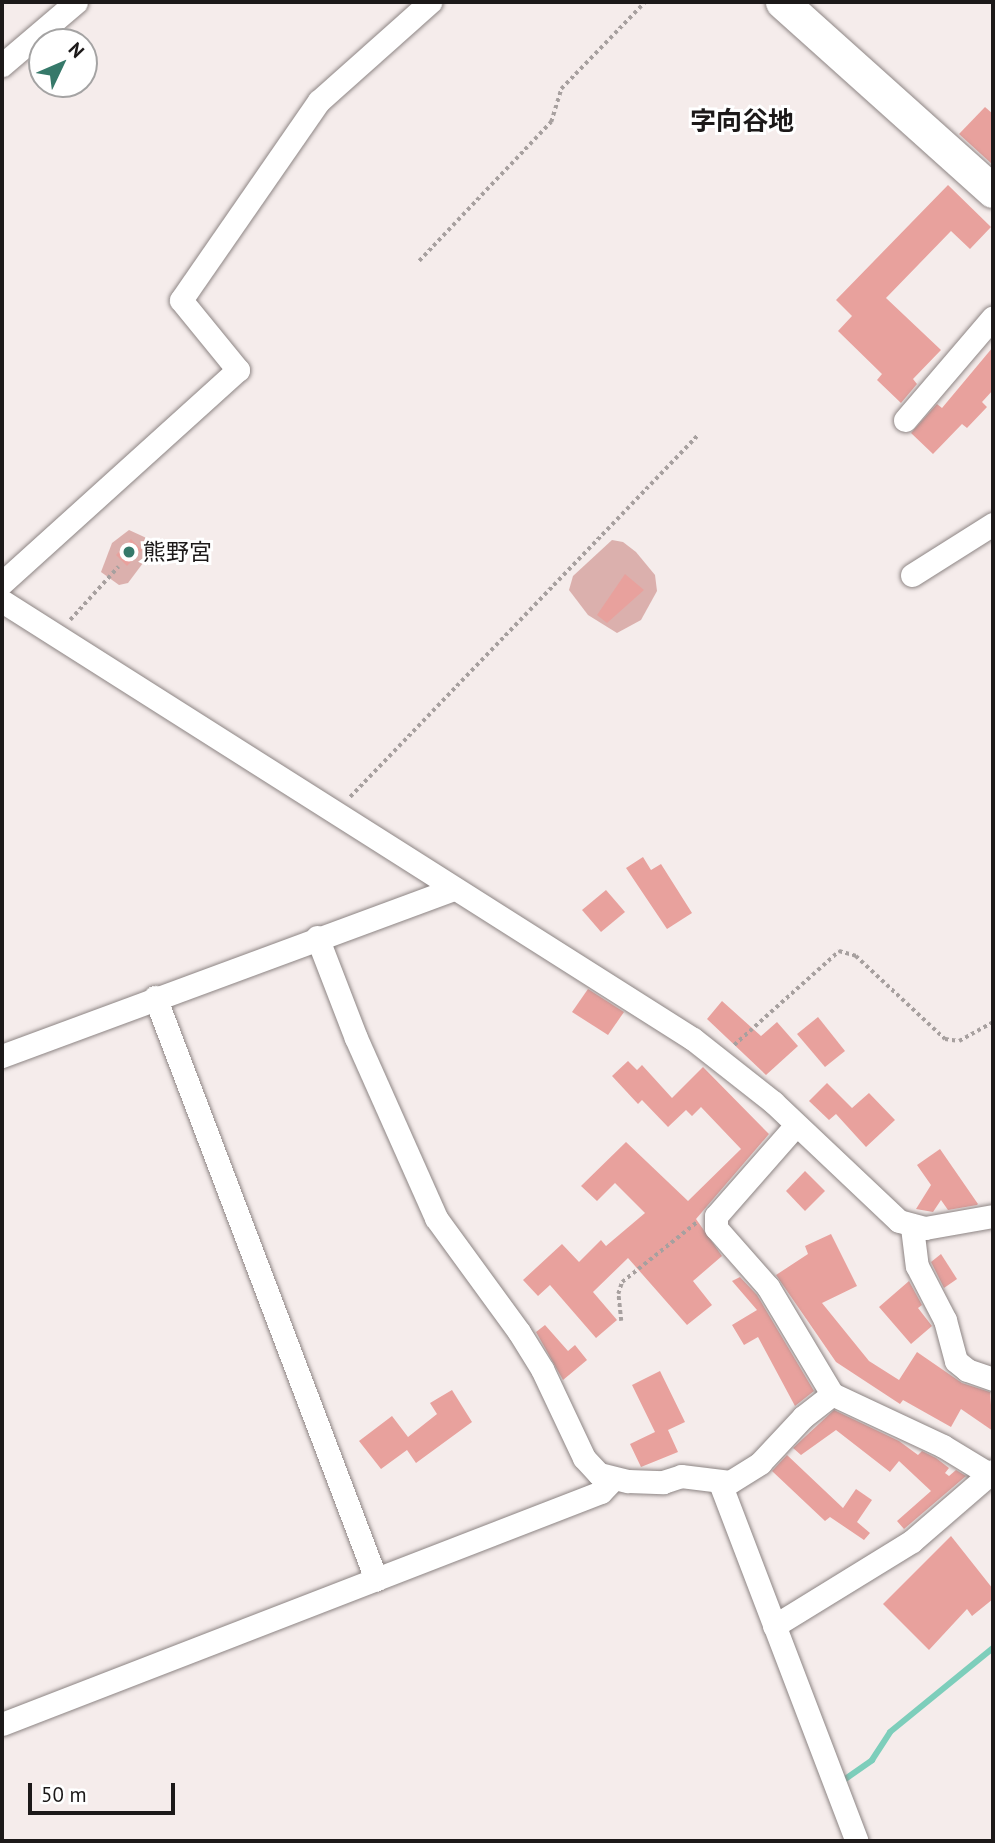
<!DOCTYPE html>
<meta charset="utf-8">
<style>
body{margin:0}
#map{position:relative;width:995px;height:1843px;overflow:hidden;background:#f5eceb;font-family:"PT Sans","Noto Sans JP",sans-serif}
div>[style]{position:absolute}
.green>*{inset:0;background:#dbb0ad}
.stream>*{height:6px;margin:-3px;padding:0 3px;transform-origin:3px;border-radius:3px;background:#7dcebb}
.building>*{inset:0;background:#e8a19d}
.path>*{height:3.5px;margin-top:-1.75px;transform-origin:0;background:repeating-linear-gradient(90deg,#a7a09f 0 3.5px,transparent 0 7px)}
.roads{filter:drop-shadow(0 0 2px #8d8584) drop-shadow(0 0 2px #8d8584)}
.street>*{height:23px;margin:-11.5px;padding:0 11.5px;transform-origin:11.5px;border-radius:11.5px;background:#fff}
.secondary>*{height:33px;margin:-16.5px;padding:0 16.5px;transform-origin:16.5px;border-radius:16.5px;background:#fff}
.dots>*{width:19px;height:19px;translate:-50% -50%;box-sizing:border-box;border:4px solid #fff;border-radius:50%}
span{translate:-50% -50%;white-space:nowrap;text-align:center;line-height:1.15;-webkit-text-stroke:6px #fff;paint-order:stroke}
.poi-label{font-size:23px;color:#1c1919}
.left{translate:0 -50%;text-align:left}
.quarter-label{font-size:26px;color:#1c1919;font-weight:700}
.frame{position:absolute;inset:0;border:4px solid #1c1919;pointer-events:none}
.north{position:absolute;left:28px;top:28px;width:70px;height:70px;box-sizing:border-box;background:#fff;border:2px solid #a4a3a3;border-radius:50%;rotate:46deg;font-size:19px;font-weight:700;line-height:28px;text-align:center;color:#1c1919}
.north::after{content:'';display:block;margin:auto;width:24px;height:32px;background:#36796a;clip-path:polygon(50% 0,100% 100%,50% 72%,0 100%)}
.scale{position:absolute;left:28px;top:1783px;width:147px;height:32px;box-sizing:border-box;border:4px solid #1c1919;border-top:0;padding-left:9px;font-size:21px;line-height:24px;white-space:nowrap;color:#1c1919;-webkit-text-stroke:5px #fff;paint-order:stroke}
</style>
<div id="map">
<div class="green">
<div style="clip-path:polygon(129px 530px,153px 541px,155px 547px,128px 583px,119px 585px,101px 572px,112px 543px)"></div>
<div style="clip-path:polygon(612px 540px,623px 542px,636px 552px,655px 575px,657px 591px,641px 620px,617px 633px,588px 615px,569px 590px,573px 576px)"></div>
</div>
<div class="stream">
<div style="left:841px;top:1782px;width:38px;rotate:-35deg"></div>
<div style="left:872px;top:1760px;width:33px;rotate:-57deg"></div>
<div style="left:890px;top:1732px;width:133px;rotate:-39.2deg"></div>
</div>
<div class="building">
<div style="clip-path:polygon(985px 107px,993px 114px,993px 165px,959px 134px)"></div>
<div style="clip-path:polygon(948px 185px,991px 227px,970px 249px,951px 231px,886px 298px,941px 350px,913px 379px,917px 384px,901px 403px,877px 380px,882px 374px,838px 331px,852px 316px,836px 300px)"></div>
<div style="clip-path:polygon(993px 347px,993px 390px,982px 402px,987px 407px,967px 428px,962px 424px,933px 454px,911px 433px,937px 404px,942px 408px)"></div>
<div style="clip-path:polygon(131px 539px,142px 550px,127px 566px,116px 555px)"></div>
<div style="clip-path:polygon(625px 574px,644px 590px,607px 623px,597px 615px)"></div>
<div style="clip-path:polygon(643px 857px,651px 870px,661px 864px,692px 913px,667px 929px,626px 868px)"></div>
<div style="clip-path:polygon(606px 890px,625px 912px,601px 932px,582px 910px)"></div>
<div style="clip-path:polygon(588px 989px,624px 1012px,608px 1035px,572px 1012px)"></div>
<div style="clip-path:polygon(722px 1001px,761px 1036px,777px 1022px,798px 1046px,766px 1075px,707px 1019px)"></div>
<div style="clip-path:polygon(818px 1017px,845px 1051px,825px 1067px,797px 1034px)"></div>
<div style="clip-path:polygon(628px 1061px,637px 1070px,642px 1065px,672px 1098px,703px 1067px,769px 1134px,696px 1219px,722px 1256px,693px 1281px,712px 1305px,687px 1325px,628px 1258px,593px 1292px,617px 1320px,596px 1338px,550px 1285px,538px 1296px,523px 1280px,562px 1244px,579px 1262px,601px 1240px,606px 1246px,645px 1213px,615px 1183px,597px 1201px,581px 1186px,626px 1142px,688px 1201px,741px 1149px,701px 1107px,692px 1116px,686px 1110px,668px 1127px,642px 1100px,638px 1104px,612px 1076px)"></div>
<div style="clip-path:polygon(827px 1083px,852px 1108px,869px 1093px,895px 1120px,866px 1147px,836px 1114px,829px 1120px,809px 1101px)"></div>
<div style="clip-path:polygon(940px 1149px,978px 1204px,977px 1205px,948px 1210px,941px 1200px,933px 1212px,916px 1209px,931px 1185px,917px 1165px)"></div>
<div style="clip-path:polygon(805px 1171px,825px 1191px,805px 1211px,786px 1191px)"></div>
<div style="clip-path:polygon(831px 1234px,857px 1286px,822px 1303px,869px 1361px,899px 1380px,917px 1352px,962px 1383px,990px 1392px,993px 1431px,961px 1409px,951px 1427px,903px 1400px,900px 1404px,836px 1362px,776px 1275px,808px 1254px,805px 1246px)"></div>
<div style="clip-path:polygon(941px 1254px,957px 1279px,944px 1288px,931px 1262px)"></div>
<div style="clip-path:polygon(740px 1277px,757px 1295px,814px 1391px,795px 1406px,758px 1337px,744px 1345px,732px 1325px,757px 1310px,732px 1281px)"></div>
<div style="clip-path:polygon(909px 1281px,922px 1305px,918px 1308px,932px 1326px,911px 1344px,879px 1307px)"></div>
<div style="clip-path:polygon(545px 1325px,568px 1351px,575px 1345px,587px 1360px,563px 1380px,536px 1332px)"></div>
<div style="clip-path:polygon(660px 1371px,685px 1422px,668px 1430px,678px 1452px,641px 1467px,630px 1444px,655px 1432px,632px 1385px)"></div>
<div style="clip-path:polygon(452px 1390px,472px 1422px,416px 1463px,407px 1450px,381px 1469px,359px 1441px,392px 1416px,408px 1437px,437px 1414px,430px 1403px)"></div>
<div style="clip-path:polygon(834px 1410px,899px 1441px,918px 1455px,922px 1451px,936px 1458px,949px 1468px,945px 1473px,949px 1476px,956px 1470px,966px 1476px,904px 1529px,897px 1521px,931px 1491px,899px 1461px,890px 1472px,836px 1430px,801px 1455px,793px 1448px)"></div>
<div style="clip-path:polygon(787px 1455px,843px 1508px,856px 1489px,872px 1500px,857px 1522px,870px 1533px,864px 1540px,830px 1517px,825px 1521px,772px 1471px)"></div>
<div style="clip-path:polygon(951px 1536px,993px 1589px,993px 1599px,972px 1616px,967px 1609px,929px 1650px,883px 1604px)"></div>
</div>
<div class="path">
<div style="left:419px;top:261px;width:192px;rotate:-46.5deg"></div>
<div style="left:551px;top:122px;width:34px;rotate:-73deg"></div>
<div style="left:561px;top:89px;width:121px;rotate:-46deg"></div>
<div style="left:70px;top:620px;width:72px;rotate:-47.8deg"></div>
<div style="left:350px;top:797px;width:501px;rotate:-46.13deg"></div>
<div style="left:734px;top:1045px;width:141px;rotate:-41.8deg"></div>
<div style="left:839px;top:951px;width:18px;rotate:16deg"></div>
<div style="left:856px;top:956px;width:122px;rotate:43deg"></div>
<div style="left:945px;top:1039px;width:14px;rotate:8deg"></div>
<div style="left:959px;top:1041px;width:39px;rotate:-29deg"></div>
<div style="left:621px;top:1321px;width:27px;rotate:-96deg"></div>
<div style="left:618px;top:1294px;width:13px;rotate:-72deg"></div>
<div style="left:622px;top:1282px;width:95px;rotate:-38.6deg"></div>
</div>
<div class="roads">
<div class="street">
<div style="left:2px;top:65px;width:97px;rotate:-40.4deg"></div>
<div style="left:905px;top:420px;width:135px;rotate:-49.5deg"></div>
<div style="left:912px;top:575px;width:96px;rotate:-32.2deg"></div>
<div style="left:2px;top:583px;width:318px;rotate:-42.1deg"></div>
<div style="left:238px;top:370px;width:90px;rotate:-129.2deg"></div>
<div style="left:181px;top:300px;width:242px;rotate:-55.3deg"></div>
<div style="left:319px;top:101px;width:149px;rotate:-41.7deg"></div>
<div style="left:2px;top:601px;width:818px;rotate:32.37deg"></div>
<div style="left:693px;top:1039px;width:102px;rotate:38.2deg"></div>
<div style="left:773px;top:1102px;width:173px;rotate:43.4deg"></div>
<div style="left:899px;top:1221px;width:27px;rotate:15deg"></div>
<div style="left:925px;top:1228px;width:69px;rotate:-10deg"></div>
<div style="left:317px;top:937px;width:108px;rotate:68.9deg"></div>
<div style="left:356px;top:1038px;width:197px;rotate:66deg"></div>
<div style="left:436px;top:1218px;width:141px;rotate:53.9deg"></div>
<div style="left:519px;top:1332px;width:44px;rotate:58.1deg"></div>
<div style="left:542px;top:1369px;width:98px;rotate:64.7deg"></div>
<div style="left:584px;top:1458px;width:22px;rotate:47deg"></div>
<div style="left:599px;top:1474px;width:30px;rotate:14deg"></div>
<div style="left:628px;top:1481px;width:35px;rotate:2deg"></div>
<div style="left:663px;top:1482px;width:19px;rotate:-18deg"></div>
<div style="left:681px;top:1476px;width:49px;rotate:7deg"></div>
<div style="left:730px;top:1482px;width:36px;rotate:-32deg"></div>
<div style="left:760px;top:1463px;width:63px;rotate:-46.9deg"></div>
<div style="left:803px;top:1417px;width:37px;rotate:-38deg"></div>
<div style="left:155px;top:997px;width:623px;rotate:69.21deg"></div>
<div style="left:2px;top:1056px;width:481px;rotate:-20.3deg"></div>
<div style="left:796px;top:1125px;width:121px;rotate:131.3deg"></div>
<div style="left:716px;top:1216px;width:12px;rotate:90deg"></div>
<div style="left:716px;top:1228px;width:79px;rotate:48.6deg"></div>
<div style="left:768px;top:1287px;width:125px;rotate:59.1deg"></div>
<div style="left:832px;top:1394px;width:123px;rotate:25.1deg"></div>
<div style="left:943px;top:1446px;width:54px;rotate:31.3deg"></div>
<div style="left:912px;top:1227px;width:39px;rotate:83deg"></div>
<div style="left:917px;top:1266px;width:61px;rotate:62.6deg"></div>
<div style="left:945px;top:1320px;width:42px;rotate:75deg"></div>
<div style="left:956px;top:1361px;width:14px;rotate:39deg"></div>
<div style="left:967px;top:1370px;width:28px;rotate:19deg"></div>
<div style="left:720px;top:1483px;width:383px;rotate:69.1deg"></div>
<div style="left:774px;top:1626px;width:162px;rotate:-31.6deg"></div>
<div style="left:912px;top:1541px;width:107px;rotate:-40.8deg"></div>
<div style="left:2px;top:1724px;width:642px;rotate:-21.17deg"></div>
<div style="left:601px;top:1492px;width:16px;rotate:-47deg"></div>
</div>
<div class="secondary">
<div style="left:782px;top:2px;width:283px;rotate:41.9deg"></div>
</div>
</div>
<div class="dots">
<div style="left:129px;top:552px;background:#36796a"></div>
</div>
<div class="poi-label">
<span class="left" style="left:143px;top:552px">熊野宮</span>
</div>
<div class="quarter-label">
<span style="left:742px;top:121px">字向谷地</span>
</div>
<div class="frame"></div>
<div class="north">N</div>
<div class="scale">50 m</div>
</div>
